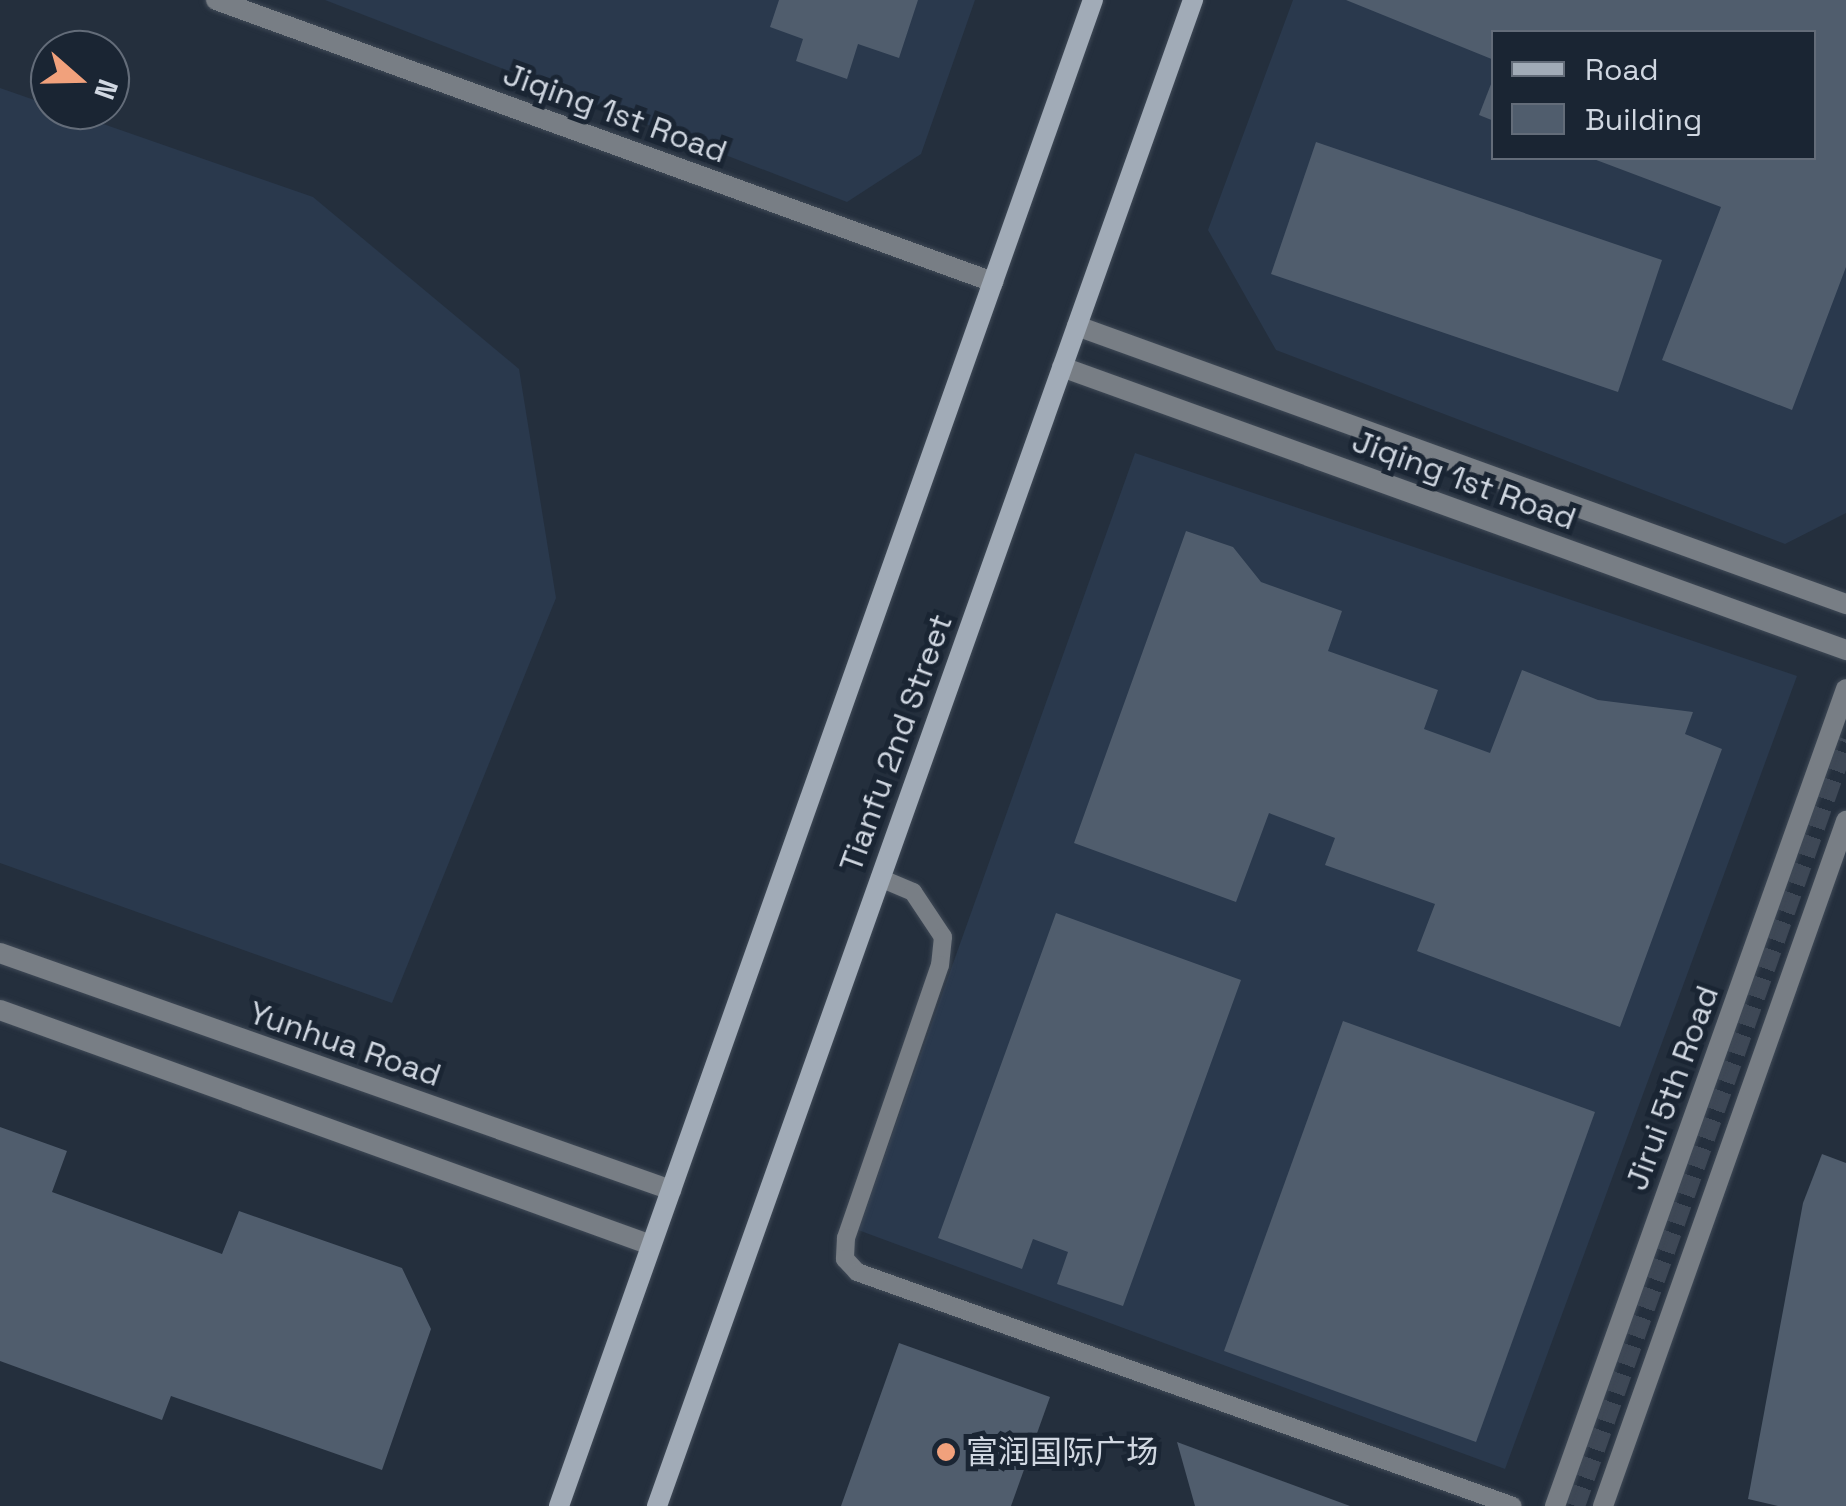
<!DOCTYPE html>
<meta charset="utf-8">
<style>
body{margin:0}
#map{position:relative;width:1846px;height:1506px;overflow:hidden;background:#242f3d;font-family:"Space Grotesk","Noto Sans SC",sans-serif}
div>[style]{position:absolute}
.built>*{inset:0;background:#2a394d}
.building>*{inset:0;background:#505d6d}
.tertiary-tunnel>*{height:20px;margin-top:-10px;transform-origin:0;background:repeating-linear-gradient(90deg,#3e4856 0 20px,transparent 0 30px)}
.roads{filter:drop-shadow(0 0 2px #404a57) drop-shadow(0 0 2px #404a57)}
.service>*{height:18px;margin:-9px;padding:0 9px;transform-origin:9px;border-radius:9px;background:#787e85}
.minor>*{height:20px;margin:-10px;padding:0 10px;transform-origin:10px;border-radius:10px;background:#787e85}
.tertiary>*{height:20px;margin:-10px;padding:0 10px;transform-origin:10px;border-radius:10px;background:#787e85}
.secondary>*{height:20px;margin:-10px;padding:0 10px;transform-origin:10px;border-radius:10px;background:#a1abb7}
.dots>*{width:28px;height:28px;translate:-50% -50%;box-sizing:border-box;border:5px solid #1a2533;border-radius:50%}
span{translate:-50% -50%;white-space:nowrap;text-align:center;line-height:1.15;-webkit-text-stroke:10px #1a2533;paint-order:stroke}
.street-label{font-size:32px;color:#d0d7e1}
.poi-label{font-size:32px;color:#d0d7e1}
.left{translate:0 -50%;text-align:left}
.legend{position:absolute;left:1491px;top:30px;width:325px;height:130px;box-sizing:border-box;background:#1a2533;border:2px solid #636c79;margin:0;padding:12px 18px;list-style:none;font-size:30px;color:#d0d7e1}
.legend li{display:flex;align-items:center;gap:20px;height:50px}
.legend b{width:50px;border:2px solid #636c79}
.north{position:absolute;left:30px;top:30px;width:100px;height:100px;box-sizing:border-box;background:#1a2533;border:2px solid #636c79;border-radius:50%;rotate:110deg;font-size:28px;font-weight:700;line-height:40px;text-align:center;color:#d0d7e1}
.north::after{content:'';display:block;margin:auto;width:35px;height:45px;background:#f1a17c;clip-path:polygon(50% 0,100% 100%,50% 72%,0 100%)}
</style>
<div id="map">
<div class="built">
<div style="clip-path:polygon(325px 0,975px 0,921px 154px,847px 202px)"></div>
<div style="clip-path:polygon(evenodd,1293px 0,1846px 0,1846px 513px,1785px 544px,1276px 350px,1208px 230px,1293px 0,1494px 32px,1814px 32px,1814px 158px,1494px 158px,1494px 32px)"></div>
<div style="clip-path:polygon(0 88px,313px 197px,519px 369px,556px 598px,392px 1003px,0 863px)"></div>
<div style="clip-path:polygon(1135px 453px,1797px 676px,1505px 1469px,858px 1230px)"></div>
</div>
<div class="building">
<div style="clip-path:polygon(779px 0,918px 0,899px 58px,858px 44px,847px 79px,796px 61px,803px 39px,770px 27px)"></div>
<div style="clip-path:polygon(1346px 0,1846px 0,1846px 267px,1792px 410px,1662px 360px,1721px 207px,1591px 158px,1814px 158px,1814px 32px,1494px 32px,1494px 60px)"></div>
<div style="clip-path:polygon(1493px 79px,1494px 79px,1494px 121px,1479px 115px)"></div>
<div style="clip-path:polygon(1316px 142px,1662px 260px,1618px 392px,1271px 274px)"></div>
<div style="clip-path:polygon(1186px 531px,1233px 547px,1261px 582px,1342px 611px,1328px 651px,1438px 690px,1424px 729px,1490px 753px,1522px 670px,1598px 700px,1693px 712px,1685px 734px,1722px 749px,1620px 1027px,1417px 951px,1435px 904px,1325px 865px,1335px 838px,1269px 813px,1236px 902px,1074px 843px)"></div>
<div style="clip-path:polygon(1056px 913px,1241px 980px,1123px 1306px,1057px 1284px,1068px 1252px,1033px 1239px,1022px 1269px,938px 1238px)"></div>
<div style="clip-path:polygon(1343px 1021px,1595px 1112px,1476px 1442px,1224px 1351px)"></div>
<div style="clip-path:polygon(0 1127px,67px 1151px,52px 1192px,222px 1254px,239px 1211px,402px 1268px,431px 1329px,382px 1470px,171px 1396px,162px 1420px,0 1361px)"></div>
<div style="clip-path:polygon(1822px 1154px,1846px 1163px,1846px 1506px,1778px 1506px,1748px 1499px,1803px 1203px)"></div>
<div style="clip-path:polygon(899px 1343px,1050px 1397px,1011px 1506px,841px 1506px)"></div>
<div style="clip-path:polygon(1177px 1442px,1350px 1506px,1195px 1506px)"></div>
</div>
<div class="tertiary-tunnel">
<div style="left:1575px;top:1506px;width:813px;rotate:-70.52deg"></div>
</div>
<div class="roads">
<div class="service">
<div style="left:880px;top:878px;width:36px;rotate:23deg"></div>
<div style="left:913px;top:892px;width:54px;rotate:56.3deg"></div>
<div style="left:943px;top:937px;width:28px;rotate:96deg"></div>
<div style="left:940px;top:965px;width:289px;rotate:109deg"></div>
<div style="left:846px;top:1238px;width:21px;rotate:93deg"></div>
<div style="left:845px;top:1259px;width:18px;rotate:47deg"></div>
<div style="left:857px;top:1272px;width:696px;rotate:19.63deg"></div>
</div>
<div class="minor">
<div style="left:216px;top:0;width:827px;rotate:19.95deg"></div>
<div style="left:0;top:953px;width:712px;rotate:19.45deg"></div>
<div style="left:0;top:1010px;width:692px;rotate:19.85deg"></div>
</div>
<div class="tertiary">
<div style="left:1077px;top:326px;width:818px;rotate:19.88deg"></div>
<div style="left:1062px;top:367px;width:834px;rotate:19.85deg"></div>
<div style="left:1555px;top:1506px;width:867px;rotate:-70.4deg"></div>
<div style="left:1603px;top:1506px;width:727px;rotate:-70.47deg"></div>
</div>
<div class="secondary">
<div style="left:559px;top:1506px;width:1598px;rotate:-70.48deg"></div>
<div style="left:657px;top:1506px;width:1599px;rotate:-70.41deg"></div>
</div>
</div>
<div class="dots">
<div style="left:946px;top:1452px;background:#f1a17c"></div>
</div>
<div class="street-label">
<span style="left:615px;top:113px;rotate:20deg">Jiqing 1st Road</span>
<span style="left:1464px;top:480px;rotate:20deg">Jiqing 1st Road</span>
<span style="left:896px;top:743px;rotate:-70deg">Tianfu 2nd Street</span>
<span style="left:345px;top:1044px;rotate:19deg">Yunhua Road</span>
<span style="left:1672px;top:1088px;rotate:-70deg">Jirui 5th Road</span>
</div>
<div class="poi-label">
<span class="left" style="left:966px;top:1452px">富润国际广场</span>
</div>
<ul class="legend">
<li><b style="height:12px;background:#a1abb7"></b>Road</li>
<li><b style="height:28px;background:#505d6d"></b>Building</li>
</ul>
<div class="north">N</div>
</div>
